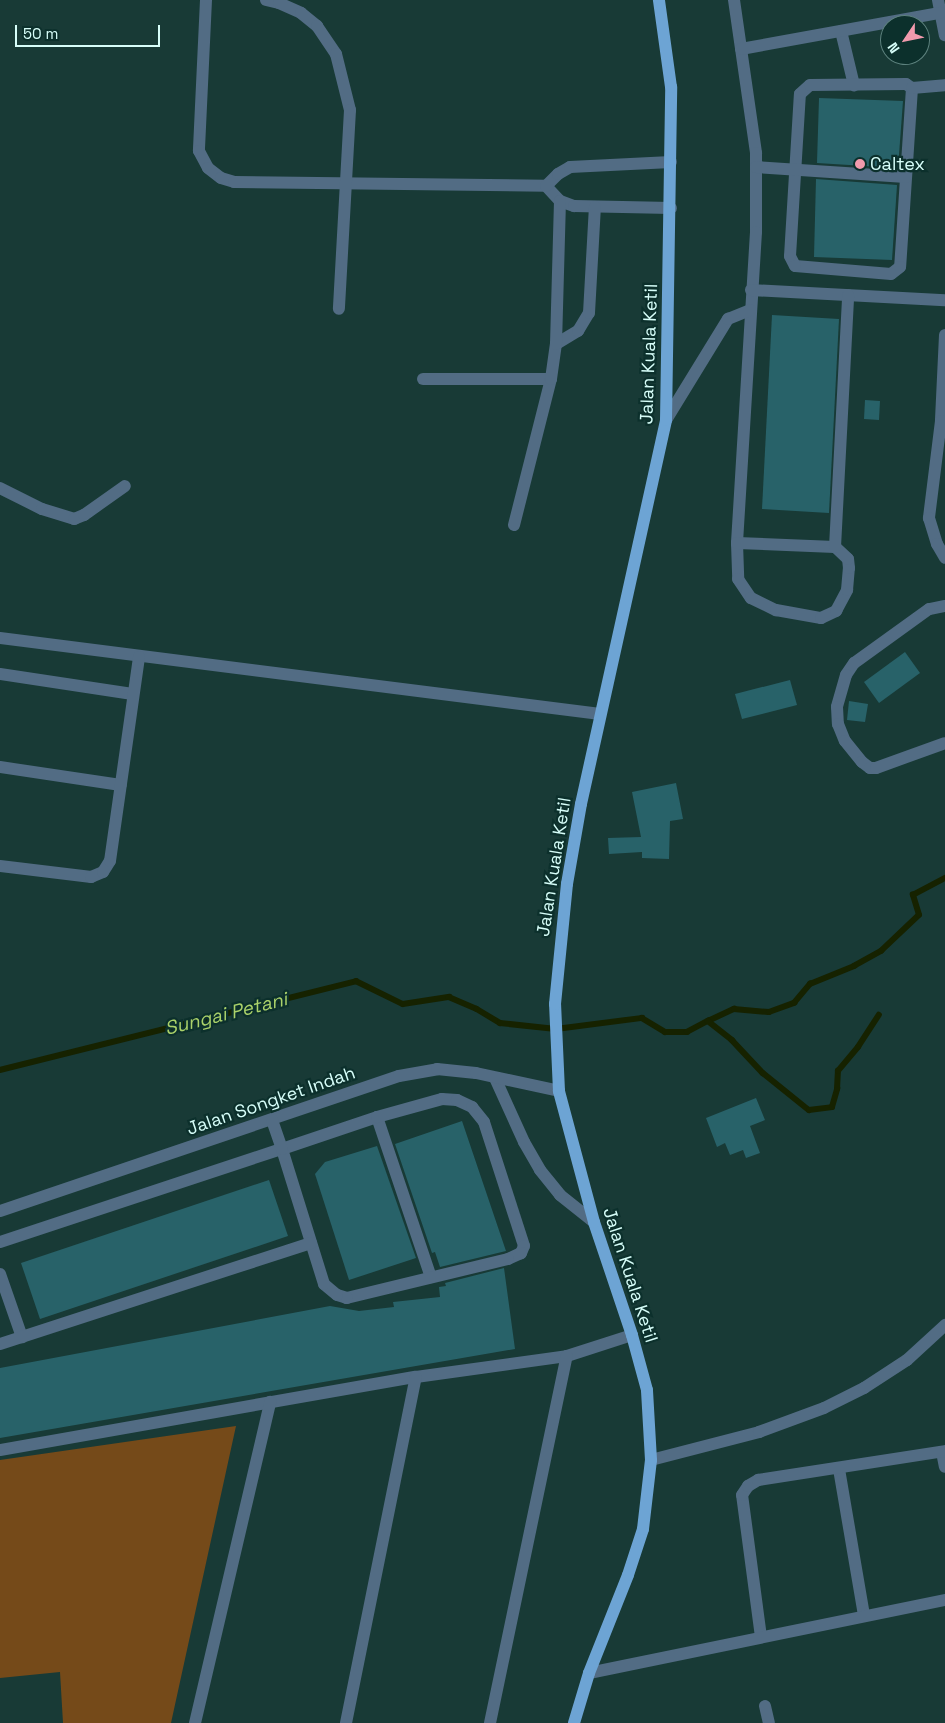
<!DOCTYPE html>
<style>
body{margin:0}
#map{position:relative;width:945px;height:1723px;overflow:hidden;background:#183a36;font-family:"Space Grotesk",sans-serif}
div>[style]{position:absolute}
.green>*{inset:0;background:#754a19}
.stream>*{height:5.5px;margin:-2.75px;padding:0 2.75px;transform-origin:2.75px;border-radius:2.75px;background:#162200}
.building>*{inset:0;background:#286269}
.minor>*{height:12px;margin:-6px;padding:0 6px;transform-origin:6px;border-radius:6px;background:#526c84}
.major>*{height:12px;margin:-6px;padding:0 6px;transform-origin:6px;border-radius:6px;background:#6da4d4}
.dots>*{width:14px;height:14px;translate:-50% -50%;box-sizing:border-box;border:2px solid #0c302c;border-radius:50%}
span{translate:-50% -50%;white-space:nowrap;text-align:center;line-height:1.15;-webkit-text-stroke:4.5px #0c302c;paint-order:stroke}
.poi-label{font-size:18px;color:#d7fef9}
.left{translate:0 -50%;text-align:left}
.street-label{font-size:18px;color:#d7fef9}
.water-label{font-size:19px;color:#abd26a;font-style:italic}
.north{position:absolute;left:880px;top:15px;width:50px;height:50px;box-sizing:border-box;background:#0c302c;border:1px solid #5d827e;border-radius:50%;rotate:236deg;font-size:14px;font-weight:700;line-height:20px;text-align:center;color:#d7fef9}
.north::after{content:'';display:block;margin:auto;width:18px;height:22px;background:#f29aad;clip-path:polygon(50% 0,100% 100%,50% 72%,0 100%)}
.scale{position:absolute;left:15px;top:25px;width:145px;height:22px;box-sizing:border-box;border:2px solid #d7fef9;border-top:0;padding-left:6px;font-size:15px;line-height:18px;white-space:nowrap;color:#d7fef9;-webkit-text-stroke:4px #0c302c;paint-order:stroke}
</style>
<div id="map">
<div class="green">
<div style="clip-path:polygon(236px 1426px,171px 1723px,63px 1723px,60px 1672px,0 1678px,0 1460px)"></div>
</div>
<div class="stream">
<div style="left:708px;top:1021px;width:29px;rotate:-25deg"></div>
<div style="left:734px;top:1009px;width:35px;rotate:5deg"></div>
<div style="left:769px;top:1012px;width:27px;rotate:-20deg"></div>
<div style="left:794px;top:1003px;width:25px;rotate:-50deg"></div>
<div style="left:810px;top:984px;width:48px;rotate:-22.2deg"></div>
<div style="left:854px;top:966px;width:31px;rotate:-29deg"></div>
<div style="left:881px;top:951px;width:52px;rotate:-43.5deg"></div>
<div style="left:919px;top:915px;width:21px;rotate:-107deg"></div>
<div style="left:913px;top:895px;width:36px;rotate:-28deg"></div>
<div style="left:0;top:1070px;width:367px;rotate:-14deg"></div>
<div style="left:356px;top:981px;width:52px;rotate:26.1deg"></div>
<div style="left:403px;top:1004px;width:47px;rotate:-8.7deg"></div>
<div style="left:449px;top:997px;width:30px;rotate:23deg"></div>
<div style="left:477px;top:1009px;width:27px;rotate:31deg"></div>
<div style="left:500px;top:1023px;width:56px;rotate:6.1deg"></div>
<div style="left:556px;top:1029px;width:87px;rotate:-7.3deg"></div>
<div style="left:642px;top:1018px;width:27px;rotate:31deg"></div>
<div style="left:665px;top:1032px;width:22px"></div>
<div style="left:687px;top:1032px;width:24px;rotate:-28deg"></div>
<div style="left:708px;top:1021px;width:31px;rotate:38deg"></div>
<div style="left:732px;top:1040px;width:45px;rotate:46.8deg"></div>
<div style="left:763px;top:1073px;width:59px;rotate:38.8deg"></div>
<div style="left:809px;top:1110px;width:23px;rotate:-7deg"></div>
<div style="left:832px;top:1107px;width:19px;rotate:-74deg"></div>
<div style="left:837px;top:1089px;width:18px;rotate:-87deg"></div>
<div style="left:838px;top:1071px;width:31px;rotate:-50deg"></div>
<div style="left:858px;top:1047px;width:38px;rotate:-57deg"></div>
</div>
<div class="building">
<div style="clip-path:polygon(819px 98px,903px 101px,898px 168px,817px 163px)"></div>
<div style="clip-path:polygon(816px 179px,897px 185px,892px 260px,814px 257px)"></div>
<div style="clip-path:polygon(772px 315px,839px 319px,829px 513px,762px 509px)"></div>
<div style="clip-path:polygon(865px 400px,880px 401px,879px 420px,864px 419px)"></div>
<div style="clip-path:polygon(905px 652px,920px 673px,879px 703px,864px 682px)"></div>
<div style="clip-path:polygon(790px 680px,797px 705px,742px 719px,735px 694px)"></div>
<div style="clip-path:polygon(849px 701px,868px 704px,865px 722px,847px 720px)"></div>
<div style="clip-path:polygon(676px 783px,683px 819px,670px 821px,669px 859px,642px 858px,642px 852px,609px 854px,608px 838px,641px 837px,632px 792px)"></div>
<div style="clip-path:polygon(756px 1098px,765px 1120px,750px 1126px,760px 1153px,746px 1158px,743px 1150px,730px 1155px,725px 1143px,717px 1147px,706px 1118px)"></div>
<div style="clip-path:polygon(462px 1121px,506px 1251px,440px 1267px,435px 1252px,432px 1253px,395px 1144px)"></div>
<div style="clip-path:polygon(377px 1146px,416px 1258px,349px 1280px,315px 1174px,325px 1162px)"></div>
<div style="clip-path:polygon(269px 1180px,288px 1236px,40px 1319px,21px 1263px)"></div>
<div style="clip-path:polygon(504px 1268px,515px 1349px,0 1438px,0 1368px,330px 1306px,359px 1311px,394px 1307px,393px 1302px,440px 1297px,439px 1287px,446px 1286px,445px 1283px)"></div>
</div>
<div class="minor">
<div style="left:206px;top:0;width:151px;rotate:92.7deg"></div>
<div style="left:199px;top:151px;width:19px;rotate:62deg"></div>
<div style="left:208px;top:168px;width:16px;rotate:38deg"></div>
<div style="left:221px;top:178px;width:14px;rotate:17deg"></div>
<div style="left:234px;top:182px;width:312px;rotate:0.7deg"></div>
<div style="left:546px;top:186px;width:21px;rotate:47deg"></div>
<div style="left:560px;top:201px;width:15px;rotate:20deg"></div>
<div style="left:574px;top:206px;width:97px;rotate:1.2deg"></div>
<div style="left:266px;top:0;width:13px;rotate:13deg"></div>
<div style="left:279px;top:3px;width:24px;rotate:24deg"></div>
<div style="left:301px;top:13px;width:21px;rotate:39deg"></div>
<div style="left:317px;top:26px;width:34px;rotate:56deg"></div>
<div style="left:336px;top:54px;width:58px;rotate:76deg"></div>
<div style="left:350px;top:110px;width:199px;rotate:93.2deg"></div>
<div style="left:734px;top:0;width:155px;rotate:81.8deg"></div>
<div style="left:756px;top:153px;width:79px;rotate:90deg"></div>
<div style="left:756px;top:232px;width:312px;rotate:93.5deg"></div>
<div style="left:737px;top:543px;width:36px;rotate:88deg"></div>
<div style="left:738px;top:579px;width:23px;rotate:56deg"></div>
<div style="left:751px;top:598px;width:28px;rotate:26deg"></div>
<div style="left:776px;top:610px;width:46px;rotate:10.1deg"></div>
<div style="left:821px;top:618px;width:17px;rotate:-25deg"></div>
<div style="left:836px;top:611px;width:24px;rotate:-62deg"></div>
<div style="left:847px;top:590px;width:22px;rotate:-85deg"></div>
<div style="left:849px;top:568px;width:9px;rotate:-96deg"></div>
<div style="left:848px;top:559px;width:18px;rotate:-137deg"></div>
<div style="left:938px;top:0;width:36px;rotate:79deg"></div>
<div style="left:841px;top:31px;width:56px;rotate:76.5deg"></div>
<div style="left:741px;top:49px;width:202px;rotate:-10.3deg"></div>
<div style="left:906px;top:84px;width:7px;rotate:34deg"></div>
<div style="left:912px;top:88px;width:179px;rotate:93.8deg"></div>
<div style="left:900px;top:267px;width:11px;rotate:142deg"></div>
<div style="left:891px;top:274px;width:96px;rotate:-175.2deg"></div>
<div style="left:795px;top:266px;width:11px;rotate:-117deg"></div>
<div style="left:790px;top:256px;width:162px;rotate:-86.5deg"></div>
<div style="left:800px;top:94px;width:13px;rotate:-42deg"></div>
<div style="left:810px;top:85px;width:96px;rotate:-0.6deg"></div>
<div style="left:912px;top:88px;width:33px;rotate:-5deg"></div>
<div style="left:756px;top:167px;width:150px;rotate:3.8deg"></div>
<div style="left:546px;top:186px;width:17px;rotate:-45deg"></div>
<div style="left:558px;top:174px;width:14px;rotate:-30deg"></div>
<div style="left:570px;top:167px;width:101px;rotate:-2.8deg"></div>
<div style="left:751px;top:290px;width:194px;rotate:3deg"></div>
<div style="left:945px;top:335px;width:86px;rotate:92.7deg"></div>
<div style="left:941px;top:421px;width:98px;rotate:97.1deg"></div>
<div style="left:929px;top:518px;width:27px;rotate:73deg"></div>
<div style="left:937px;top:544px;width:16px;rotate:60deg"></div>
<div style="left:556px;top:344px;width:26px;rotate:-31deg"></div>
<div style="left:578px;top:331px;width:21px;rotate:-59deg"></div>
<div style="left:589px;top:313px;width:106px;rotate:-86.8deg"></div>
<div style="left:423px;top:379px;width:128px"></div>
<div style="left:666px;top:420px;width:119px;rotate:-58.5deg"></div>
<div style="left:728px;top:319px;width:24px;rotate:-22deg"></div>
<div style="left:0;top:488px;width:47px;rotate:26.6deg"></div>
<div style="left:42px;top:509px;width:34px;rotate:17deg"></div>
<div style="left:74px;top:519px;width:11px;rotate:-22deg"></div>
<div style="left:84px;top:515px;width:50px;rotate:-35.3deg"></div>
<div style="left:514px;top:525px;width:151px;rotate:-75.8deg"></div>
<div style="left:551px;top:379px;width:35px;rotate:-82deg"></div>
<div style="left:556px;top:344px;width:143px;rotate:-88.4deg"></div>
<div style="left:737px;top:543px;width:98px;rotate:2.3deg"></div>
<div style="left:835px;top:547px;width:252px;rotate:-87deg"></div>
<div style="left:945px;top:606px;width:16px;rotate:169deg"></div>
<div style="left:929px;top:609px;width:92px;rotate:144.2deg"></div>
<div style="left:854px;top:663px;width:14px;rotate:124deg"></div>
<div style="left:846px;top:675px;width:33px;rotate:106deg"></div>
<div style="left:837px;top:707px;width:17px;rotate:87deg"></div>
<div style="left:838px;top:724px;width:18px;rotate:68deg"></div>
<div style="left:845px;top:741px;width:27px;rotate:51deg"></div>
<div style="left:862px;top:762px;width:10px;rotate:37deg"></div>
<div style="left:870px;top:768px;width:6px"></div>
<div style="left:876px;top:768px;width:73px;rotate:-19.9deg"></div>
<div style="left:0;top:638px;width:605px;rotate:7.22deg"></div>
<div style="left:0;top:674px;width:134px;rotate:8.6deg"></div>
<div style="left:0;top:767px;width:122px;rotate:8.5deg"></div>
<div style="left:0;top:866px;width:92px;rotate:6.9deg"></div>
<div style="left:91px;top:877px;width:13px;rotate:-23deg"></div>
<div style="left:103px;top:872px;width:13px;rotate:-58deg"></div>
<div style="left:110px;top:861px;width:206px;rotate:-81.9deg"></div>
<div style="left:495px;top:1078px;width:70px;rotate:65.6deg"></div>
<div style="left:524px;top:1142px;width:32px;rotate:60deg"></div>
<div style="left:540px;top:1170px;width:32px;rotate:51deg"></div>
<div style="left:560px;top:1195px;width:43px;rotate:38.5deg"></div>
<div style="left:377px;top:1117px;width:169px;rotate:71.4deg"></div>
<div style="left:0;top:1211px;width:421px;rotate:-18.7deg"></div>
<div style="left:399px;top:1076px;width:39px;rotate:-10deg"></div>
<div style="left:437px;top:1069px;width:39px;rotate:6deg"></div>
<div style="left:476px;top:1073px;width:85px;rotate:12.2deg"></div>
<div style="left:0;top:1242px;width:297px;rotate:-18.3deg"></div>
<div style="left:282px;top:1149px;width:100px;rotate:-18.6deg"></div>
<div style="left:377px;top:1117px;width:67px;rotate:-15.5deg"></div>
<div style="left:442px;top:1099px;width:15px;rotate:4deg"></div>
<div style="left:457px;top:1100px;width:17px;rotate:25deg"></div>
<div style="left:472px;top:1107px;width:19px;rotate:51deg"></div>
<div style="left:484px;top:1122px;width:130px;rotate:72.1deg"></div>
<div style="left:524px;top:1246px;width:8px;rotate:113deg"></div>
<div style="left:521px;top:1253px;width:14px;rotate:155deg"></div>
<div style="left:508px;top:1259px;width:166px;rotate:166.4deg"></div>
<div style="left:347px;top:1298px;width:10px;rotate:-163deg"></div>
<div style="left:337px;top:1295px;width:17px;rotate:-140deg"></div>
<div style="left:324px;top:1284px;width:141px;rotate:-107.3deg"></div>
<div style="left:282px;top:1149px;width:31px;rotate:-109deg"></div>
<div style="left:0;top:1274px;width:67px;rotate:70.8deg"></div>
<div style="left:0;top:1344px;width:327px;rotate:-18deg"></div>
<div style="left:0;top:1450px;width:422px;rotate:-10deg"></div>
<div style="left:416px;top:1377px;width:152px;rotate:-7.9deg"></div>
<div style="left:567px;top:1356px;width:68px;rotate:-17.9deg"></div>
<div style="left:942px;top:1452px;width:15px;rotate:79deg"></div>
<div style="left:651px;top:1460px;width:112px;rotate:-14.5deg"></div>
<div style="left:759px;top:1432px;width:69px;rotate:-20.3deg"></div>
<div style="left:824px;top:1408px;width:45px;rotate:-26.6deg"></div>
<div style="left:864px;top:1388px;width:51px;rotate:-33.1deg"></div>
<div style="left:907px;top:1360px;width:52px;rotate:-42.6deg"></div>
<div style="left:839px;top:1469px;width:149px;rotate:80.3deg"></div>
<div style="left:761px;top:1637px;width:143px;rotate:-97.6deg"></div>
<div style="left:742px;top:1495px;width:11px;rotate:-56deg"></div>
<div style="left:748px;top:1486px;width:12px;rotate:-31deg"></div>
<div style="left:758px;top:1480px;width:189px;rotate:-8.8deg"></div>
<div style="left:589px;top:1673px;width:363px;rotate:-11.6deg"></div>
<div style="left:765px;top:1706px;width:17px;rotate:77deg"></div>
<div style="left:195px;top:1723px;width:330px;rotate:-76.8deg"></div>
<div style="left:346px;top:1723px;width:353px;rotate:-78.6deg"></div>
<div style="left:490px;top:1723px;width:375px;rotate:-78.2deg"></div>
</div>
<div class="major">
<div style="left:574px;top:1723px;width:52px;rotate:-73.3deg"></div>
<div style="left:589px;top:1673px;width:105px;rotate:-68.3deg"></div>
<div style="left:628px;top:1575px;width:48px;rotate:-71.9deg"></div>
<div style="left:643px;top:1529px;width:69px;rotate:-83.4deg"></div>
<div style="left:651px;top:1460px;width:70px;rotate:-93.3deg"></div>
<div style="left:647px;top:1390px;width:57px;rotate:-105.3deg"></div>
<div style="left:632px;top:1335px;width:119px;rotate:-108.6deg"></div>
<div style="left:594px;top:1222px;width:136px;rotate:-105deg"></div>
<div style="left:559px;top:1091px;width:87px;rotate:-92.6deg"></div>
<div style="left:555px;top:1004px;width:121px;rotate:-84.3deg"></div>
<div style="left:567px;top:884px;width:81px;rotate:-80.1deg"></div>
<div style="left:581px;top:804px;width:393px;rotate:-77.5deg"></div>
<div style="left:666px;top:420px;width:333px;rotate:-89.1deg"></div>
<div style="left:671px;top:87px;width:88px;rotate:-97.9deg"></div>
</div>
<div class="dots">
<div style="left:860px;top:164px;background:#f29aad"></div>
</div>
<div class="poi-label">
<span class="left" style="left:870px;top:164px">Caltex</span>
</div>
<div class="street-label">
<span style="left:649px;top:354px;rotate:-88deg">Jalan Kuala Ketil</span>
<span style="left:554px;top:867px;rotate:-81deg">Jalan Kuala Ketil</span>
<span style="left:271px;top:1101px;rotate:-19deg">Jalan Songket Indah</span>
<span style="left:630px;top:1275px;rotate:72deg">Jalan Kuala Ketil</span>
</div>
<div class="water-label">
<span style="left:226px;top:1014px;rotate:-14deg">Sungai Petani</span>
</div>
<div class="north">N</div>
<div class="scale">50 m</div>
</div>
